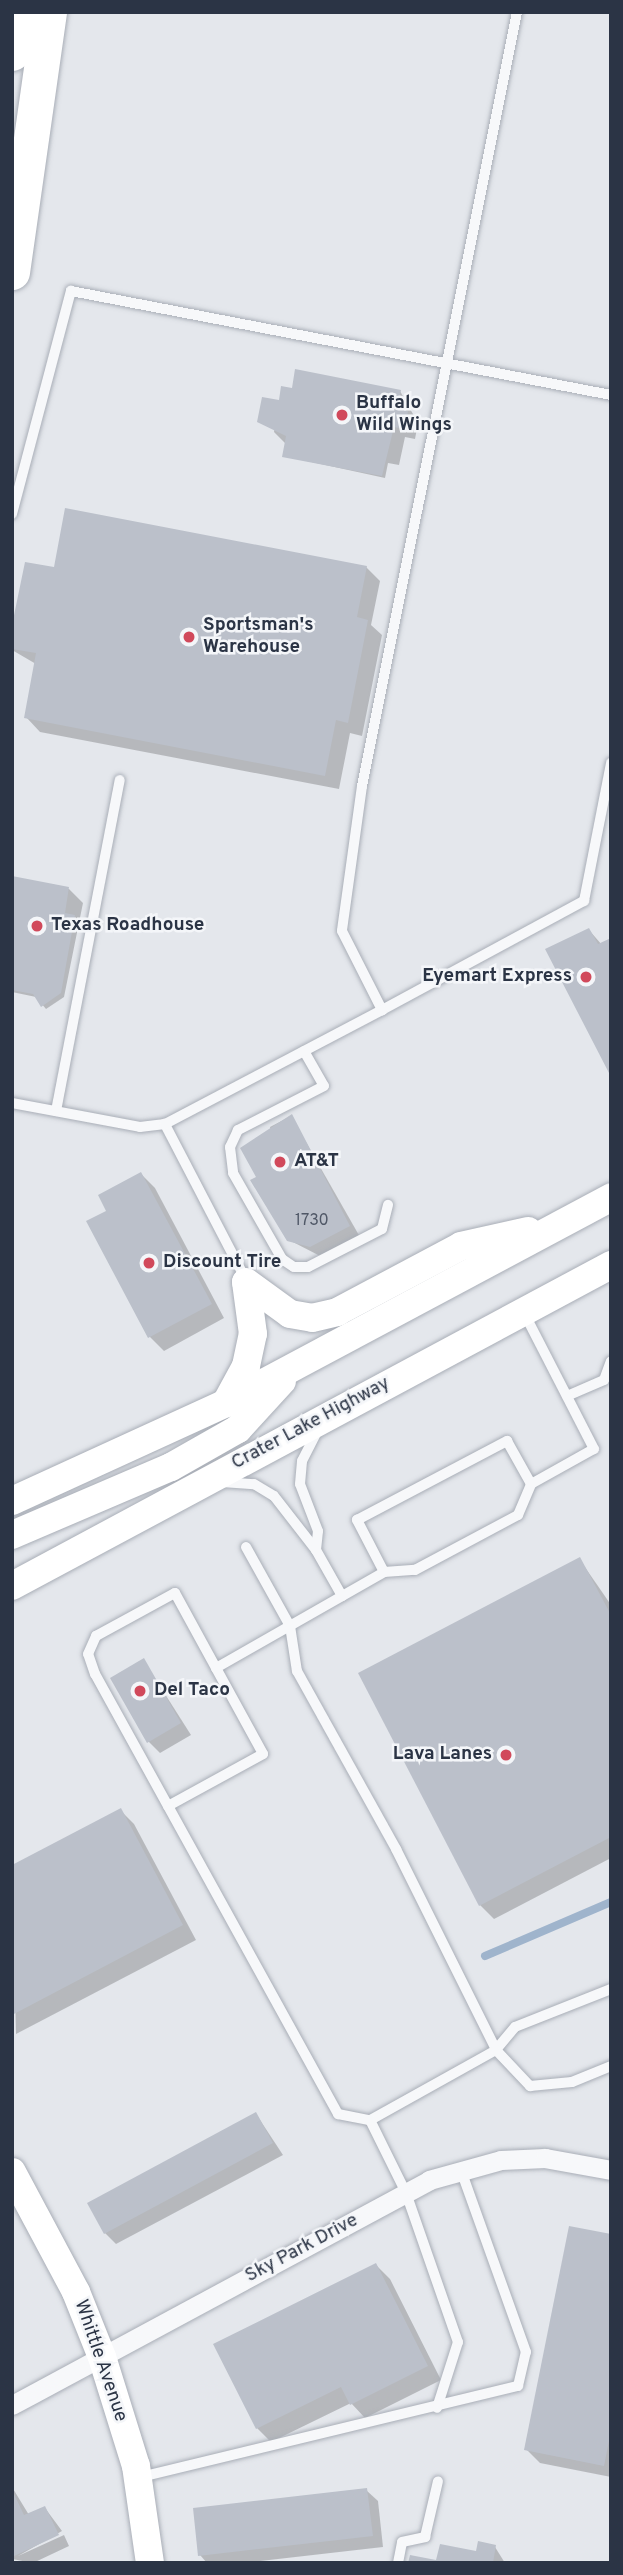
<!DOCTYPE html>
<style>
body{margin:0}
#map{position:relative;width:623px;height:2575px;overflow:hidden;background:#e4e7ec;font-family:Overpass,sans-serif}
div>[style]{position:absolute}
.shadow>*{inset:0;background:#0003}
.stream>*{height:8px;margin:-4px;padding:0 4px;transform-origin:4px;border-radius:4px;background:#9fb4cc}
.building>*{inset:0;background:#bbc0ca}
.roads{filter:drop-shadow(0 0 2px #a9aeb7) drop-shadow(0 0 2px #a9aeb7)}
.lane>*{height:10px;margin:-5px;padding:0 5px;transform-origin:5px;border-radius:5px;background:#f7f8fa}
.street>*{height:19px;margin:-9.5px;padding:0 9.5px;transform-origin:9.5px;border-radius:9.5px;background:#f7f8fa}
.secondary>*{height:28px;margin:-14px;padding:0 14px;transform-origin:14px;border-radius:14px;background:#fff}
.highway>*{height:35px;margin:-17.5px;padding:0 17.5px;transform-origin:17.5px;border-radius:17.5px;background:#fff}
.dots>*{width:19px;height:19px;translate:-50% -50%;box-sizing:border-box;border:4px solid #f4f6f9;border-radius:50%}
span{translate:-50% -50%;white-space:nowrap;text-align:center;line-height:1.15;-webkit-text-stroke:5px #f4f6f9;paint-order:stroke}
.number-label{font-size:16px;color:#4f5766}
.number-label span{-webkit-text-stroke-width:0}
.poi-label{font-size:19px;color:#2b3445;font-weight:700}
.left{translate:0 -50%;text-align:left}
.right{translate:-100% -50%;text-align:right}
.street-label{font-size:19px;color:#2b3445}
.frame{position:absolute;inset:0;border:14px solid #2b3445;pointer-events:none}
</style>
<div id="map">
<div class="shadow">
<div style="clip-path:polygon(400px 391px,418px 423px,415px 439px,405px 437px,399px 465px,388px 463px,385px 478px,284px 456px,286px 444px,274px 432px,278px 402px)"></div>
<div style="clip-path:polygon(366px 567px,380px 581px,371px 625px,382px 635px,362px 736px,350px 733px,339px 789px,40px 732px,26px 717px,36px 664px,12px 650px,12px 634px,55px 570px)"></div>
<div style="clip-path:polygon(12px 878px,69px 889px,83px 903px,64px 997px,46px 1009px,36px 997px,12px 992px)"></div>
<div style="clip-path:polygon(589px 930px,602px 945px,611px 940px,611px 1064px,550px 951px)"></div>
<div style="clip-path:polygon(291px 1116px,360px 1237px,322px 1257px,289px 1240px,270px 1127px)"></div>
<div style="clip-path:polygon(141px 1174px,155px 1188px,224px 1318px,164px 1351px,150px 1337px,108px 1211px)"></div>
<div style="clip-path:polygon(580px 1560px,611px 1605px,611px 1858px,494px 1919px,480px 1905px)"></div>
<div style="clip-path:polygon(144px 1661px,191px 1735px,160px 1753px,148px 1741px)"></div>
<div style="clip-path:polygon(120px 1810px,134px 1824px,196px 1940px,16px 2034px,12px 1867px)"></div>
<div style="clip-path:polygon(256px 2114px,283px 2155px,116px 2244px,105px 2233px)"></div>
<div style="clip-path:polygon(611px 2236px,611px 2477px,540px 2463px,526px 2449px)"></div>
<div style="clip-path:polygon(376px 2265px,390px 2279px,441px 2380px,365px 2418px,351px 2403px,271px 2442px,257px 2428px)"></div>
<div style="clip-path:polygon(12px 2487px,29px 2515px,45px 2508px,62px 2531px,18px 2556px,64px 2535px,69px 2546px,33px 2563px,12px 2559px)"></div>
<div style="clip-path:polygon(366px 2490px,378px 2501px,383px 2547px,243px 2563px,207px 2563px,200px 2555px)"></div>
<div style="clip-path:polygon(495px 2547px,505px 2563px,410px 2563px,438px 2562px)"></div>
</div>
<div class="stream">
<div style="left:485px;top:1956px;width:137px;rotate:-23.2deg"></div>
</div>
<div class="building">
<div style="clip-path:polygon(295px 369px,401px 390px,397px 409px,408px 411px,405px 429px,394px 427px,382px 476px,282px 457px,286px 436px,257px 422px,262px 397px,279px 400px,281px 386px,292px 388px)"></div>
<div style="clip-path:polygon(65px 508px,367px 566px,357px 617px,368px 620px,348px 723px,336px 720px,325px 776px,24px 718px,36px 653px,12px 649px,12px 625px,25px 562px,54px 567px)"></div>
<div style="clip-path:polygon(12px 876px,69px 887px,65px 913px,75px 915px,61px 993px,41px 1007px,33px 994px,12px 990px)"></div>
<div style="clip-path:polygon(589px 928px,598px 944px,611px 938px,609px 1073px,545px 949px)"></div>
<div style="clip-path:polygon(292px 1114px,350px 1226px,310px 1247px,287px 1241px,250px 1180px,256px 1177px,240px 1148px)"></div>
<div style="clip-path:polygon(141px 1172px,212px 1304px,148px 1338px,86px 1221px,106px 1211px,98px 1195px)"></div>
<div style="clip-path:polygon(580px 1557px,611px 1615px,611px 1837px,479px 1906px,358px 1673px)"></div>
<div style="clip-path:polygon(144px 1658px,181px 1723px,147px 1743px,110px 1678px)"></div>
<div style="clip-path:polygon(121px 1808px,183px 1925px,12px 2015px,12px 1865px)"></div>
<div style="clip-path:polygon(256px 2112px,273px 2143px,104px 2234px,87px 2203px)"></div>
<div style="clip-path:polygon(569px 2226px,611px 2234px,611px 2431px,604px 2466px,524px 2450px)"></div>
<div style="clip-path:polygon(376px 2263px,428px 2366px,350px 2405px,341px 2387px,256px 2429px,213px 2344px)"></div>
<div style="clip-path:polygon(367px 2488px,373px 2536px,198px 2556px,193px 2508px)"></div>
<div style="clip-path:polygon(12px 2490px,24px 2515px,45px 2506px,59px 2535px,12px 2557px)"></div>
<div style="clip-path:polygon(478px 2541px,496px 2545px,493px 2563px,408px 2563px,410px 2555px,436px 2560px,440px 2544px,476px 2551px)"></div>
</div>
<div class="roads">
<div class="lane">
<div style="left:517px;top:12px;width:789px;rotate:101.32deg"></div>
<div style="left:362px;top:786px;width:146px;rotate:97.9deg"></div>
<div style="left:342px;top:931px;width:89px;rotate:63.1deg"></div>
<div style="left:382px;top:1010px;width:230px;rotate:-28.4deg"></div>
<div style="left:584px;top:901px;width:141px;rotate:-78.9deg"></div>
<div style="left:12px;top:514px;width:231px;rotate:-75.2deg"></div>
<div style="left:71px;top:291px;width:550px;rotate:10.9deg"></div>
<div style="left:304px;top:1051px;width:40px;rotate:60.3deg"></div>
<div style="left:324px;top:1086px;width:97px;rotate:152.9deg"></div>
<div style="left:238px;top:1130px;width:19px;rotate:115deg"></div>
<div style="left:230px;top:1147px;width:26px;rotate:83deg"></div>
<div style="left:233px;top:1173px;width:99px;rotate:60.3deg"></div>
<div style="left:282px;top:1259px;width:14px;rotate:34deg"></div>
<div style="left:294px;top:1267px;width:14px"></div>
<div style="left:308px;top:1267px;width:83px;rotate:-27.2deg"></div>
<div style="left:382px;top:1229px;width:25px;rotate:-76deg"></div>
<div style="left:12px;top:1103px;width:130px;rotate:10.6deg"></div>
<div style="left:140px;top:1127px;width:25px;rotate:-7deg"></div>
<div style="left:56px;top:1111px;width:337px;rotate:-79.1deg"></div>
<div style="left:245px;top:1278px;width:174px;rotate:-117.5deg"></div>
<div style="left:165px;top:1124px;width:245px;rotate:-27.7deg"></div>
<div style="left:567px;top:1396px;width:40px;rotate:-23.4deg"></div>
<div style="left:604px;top:1380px;width:20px;rotate:-70deg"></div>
<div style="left:222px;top:1482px;width:32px;rotate:4deg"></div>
<div style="left:254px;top:1484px;width:23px;rotate:31deg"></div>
<div style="left:274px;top:1496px;width:68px;rotate:52.1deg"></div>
<div style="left:316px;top:1550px;width:19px;rotate:-84deg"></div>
<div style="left:318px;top:1531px;width:50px;rotate:-111deg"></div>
<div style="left:300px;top:1484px;width:23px;rotate:-85deg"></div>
<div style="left:302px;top:1461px;width:34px;rotate:-63deg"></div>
<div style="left:246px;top:1547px;width:90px;rotate:60.9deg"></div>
<div style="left:290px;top:1626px;width:46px;rotate:81.2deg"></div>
<div style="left:297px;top:1671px;width:204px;rotate:60.9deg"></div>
<div style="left:396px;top:1849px;width:225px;rotate:63.5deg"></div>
<div style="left:496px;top:2050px;width:144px;rotate:150.9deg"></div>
<div style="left:316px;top:1550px;width:53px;rotate:60.5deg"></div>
<div style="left:384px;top:1572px;width:59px;rotate:-117.4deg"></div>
<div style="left:357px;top:1520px;width:170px;rotate:-27.8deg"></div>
<div style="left:507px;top:1441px;width:49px;rotate:60.8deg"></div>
<div style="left:216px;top:1668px;width:98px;rotate:61.3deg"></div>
<div style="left:263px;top:1754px;width:108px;rotate:151.3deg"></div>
<div style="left:168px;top:1806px;width:352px;rotate:61.1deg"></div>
<div style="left:338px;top:2114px;width:33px;rotate:11deg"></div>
<div style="left:370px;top:2120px;width:81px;rotate:63.7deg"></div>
<div style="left:406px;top:2193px;width:158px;rotate:70.8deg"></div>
<div style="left:458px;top:2342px;width:69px;rotate:107.7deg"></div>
<div style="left:168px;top:1806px;width:151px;rotate:-118.9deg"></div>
<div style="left:95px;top:1674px;width:21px;rotate:-109deg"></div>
<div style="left:88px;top:1654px;width:20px;rotate:-66deg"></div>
<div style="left:96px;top:1636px;width:90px;rotate:-28.6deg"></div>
<div style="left:175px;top:1593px;width:85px;rotate:61.3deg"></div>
<div style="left:216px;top:1668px;width:193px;rotate:-29.7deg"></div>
<div style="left:384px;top:1572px;width:31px;rotate:-4deg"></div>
<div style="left:415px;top:1570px;width:117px;rotate:-28.1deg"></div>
<div style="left:518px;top:1515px;width:34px;rotate:-67deg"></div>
<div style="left:531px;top:1484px;width:72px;rotate:-29.1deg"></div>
<div style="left:594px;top:1449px;width:151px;rotate:-117.2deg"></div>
<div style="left:611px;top:1989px;width:103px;rotate:158.4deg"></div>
<div style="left:515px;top:2027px;width:30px;rotate:130deg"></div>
<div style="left:496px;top:2050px;width:50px;rotate:46.6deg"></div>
<div style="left:530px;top:2086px;width:42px;rotate:-5.4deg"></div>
<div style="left:572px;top:2082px;width:42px;rotate:-22.3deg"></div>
<div style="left:141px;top:2477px;width:388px;rotate:-13.6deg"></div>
<div style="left:518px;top:2386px;width:35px;rotate:-77deg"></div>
<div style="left:526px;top:2352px;width:193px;rotate:-109.7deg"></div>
<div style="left:398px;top:2563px;width:21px;rotate:-79deg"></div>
<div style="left:402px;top:2542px;width:24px;rotate:-12deg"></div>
<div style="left:425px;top:2537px;width:57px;rotate:-76.9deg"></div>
</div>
<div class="street">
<div style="left:12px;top:2405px;width:474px;rotate:-28.3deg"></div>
<div style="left:429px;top:2180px;width:75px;rotate:-15.5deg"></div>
<div style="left:501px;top:2160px;width:44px;rotate:-2.6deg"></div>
<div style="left:545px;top:2158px;width:67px;rotate:10.3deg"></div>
</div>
<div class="secondary">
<div style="left:246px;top:1282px;width:54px;rotate:36deg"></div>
<div style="left:290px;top:1314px;width:22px;rotate:10deg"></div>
<div style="left:312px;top:1318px;width:26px;rotate:-13deg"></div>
<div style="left:337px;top:1312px;width:140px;rotate:-28deg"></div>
<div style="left:461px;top:1246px;width:69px;rotate:-12.6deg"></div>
<div style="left:226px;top:1403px;width:42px;rotate:-61.6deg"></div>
<div style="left:246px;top:1366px;width:33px;rotate:-78deg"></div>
<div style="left:253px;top:1334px;width:52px;rotate:-97.7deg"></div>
<div style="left:12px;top:1501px;width:235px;rotate:-24.6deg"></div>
<div style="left:226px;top:1403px;width:437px;rotate:-28.1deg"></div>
<div style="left:12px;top:1535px;width:173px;rotate:-23.2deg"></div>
<div style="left:171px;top:1467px;width:77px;rotate:-29.6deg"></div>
<div style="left:238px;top:1429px;width:65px;rotate:-47.5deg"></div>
<div style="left:12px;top:1586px;width:680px;rotate:-28.19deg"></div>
<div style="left:12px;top:2172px;width:136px;rotate:61.9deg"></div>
<div style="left:76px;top:2292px;width:70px;rotate:68.2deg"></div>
<div style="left:102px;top:2357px;width:114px;rotate:72.7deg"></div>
<div style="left:136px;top:2466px;width:98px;rotate:81.8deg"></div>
</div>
<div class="highway">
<div style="left:12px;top:53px;width:41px;rotate:-83deg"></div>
<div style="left:12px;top:272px;width:263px;rotate:-81.9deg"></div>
</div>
</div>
<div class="dots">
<div style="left:342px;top:415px;background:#d1495b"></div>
<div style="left:189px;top:637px;background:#d1495b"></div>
<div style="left:37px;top:926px;background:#d1495b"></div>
<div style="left:586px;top:977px;background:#d1495b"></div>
<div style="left:280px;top:1162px;background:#d1495b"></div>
<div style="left:149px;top:1263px;background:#d1495b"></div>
<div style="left:140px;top:1691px;background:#d1495b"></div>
<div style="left:506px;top:1755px;background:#d1495b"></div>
</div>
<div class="number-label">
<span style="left:312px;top:1221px">1730</span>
</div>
<div class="poi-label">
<span class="left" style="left:356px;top:415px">Buffalo<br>Wild Wings</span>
<span class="left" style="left:203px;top:637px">Sportsman's<br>Warehouse</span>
<span class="left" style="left:51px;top:926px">Texas Roadhouse</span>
<span class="right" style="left:572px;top:977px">Eyemart Express</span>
<span class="left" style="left:294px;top:1162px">AT&amp;T</span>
<span class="left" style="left:163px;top:1263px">Discount Tire</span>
<span class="left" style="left:154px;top:1691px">Del Taco</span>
<span class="right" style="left:492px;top:1755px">Lava Lanes</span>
</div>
<div class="street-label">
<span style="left:311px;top:1424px;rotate:-28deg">Crater Lake Highway</span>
<span style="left:302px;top:2249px;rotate:-28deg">Sky Park Drive</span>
<span style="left:100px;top:2361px;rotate:71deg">Whittle Avenue</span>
</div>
<div class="frame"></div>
</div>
